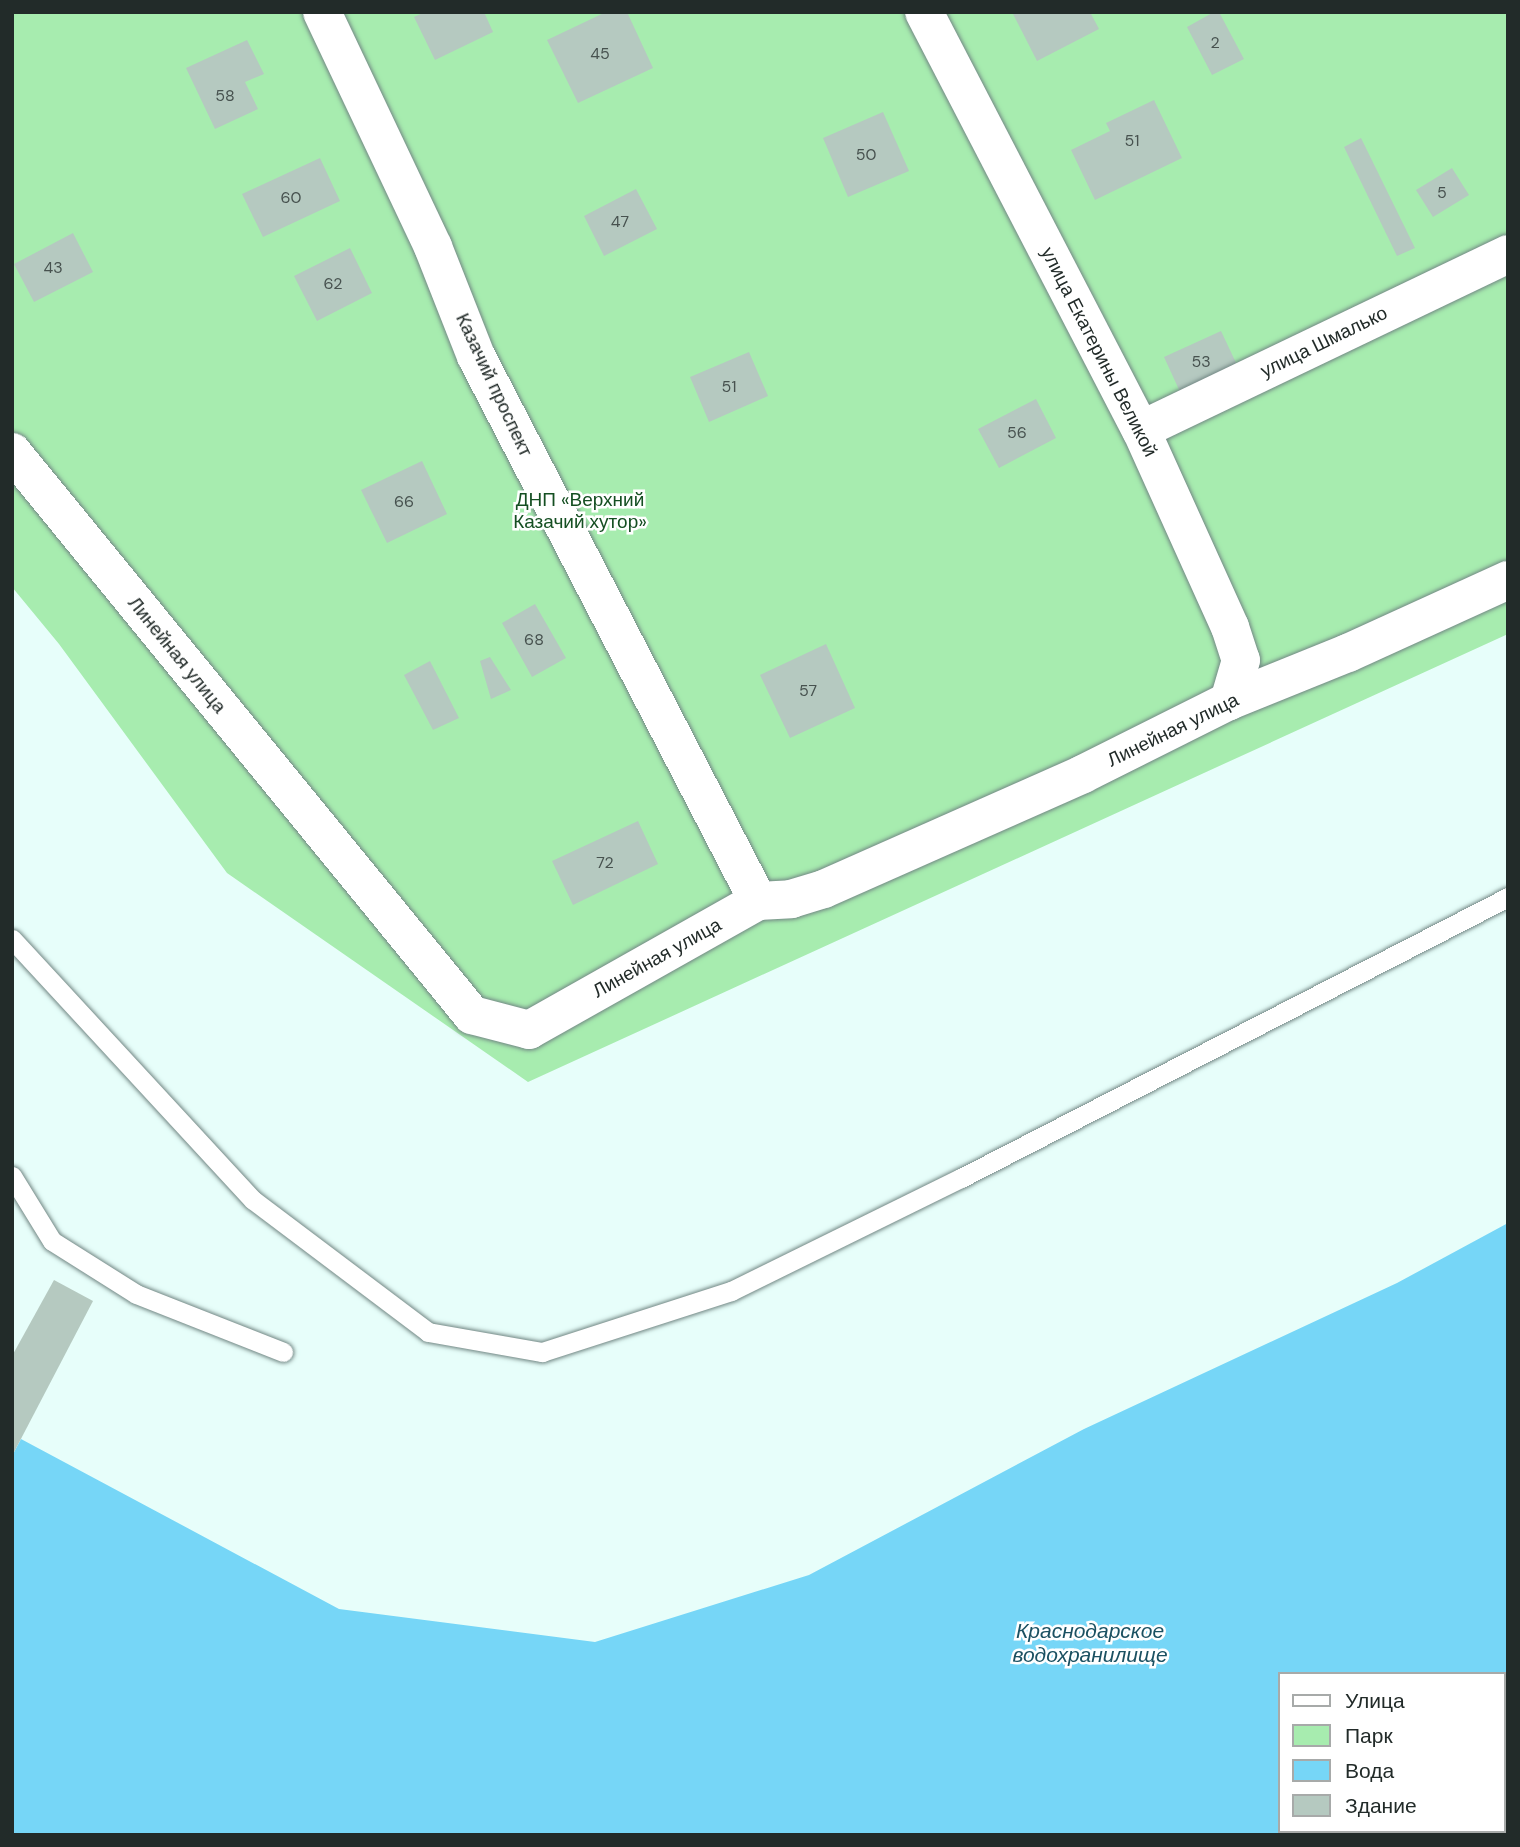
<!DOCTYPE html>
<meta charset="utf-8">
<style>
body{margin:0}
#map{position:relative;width:1520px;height:1847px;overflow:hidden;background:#e7fefa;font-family:"DM Sans",sans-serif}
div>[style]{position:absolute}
.green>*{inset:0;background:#a7ecaf}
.water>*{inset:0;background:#76d6f7}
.building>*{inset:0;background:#b5c9c0}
.roads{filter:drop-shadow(0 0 2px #728784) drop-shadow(0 0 2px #728784)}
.lane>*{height:19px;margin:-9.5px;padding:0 9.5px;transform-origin:9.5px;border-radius:9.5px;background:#fff}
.street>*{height:38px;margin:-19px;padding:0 19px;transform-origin:19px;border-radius:19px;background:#fff}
span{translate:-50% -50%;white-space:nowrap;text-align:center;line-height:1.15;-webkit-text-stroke:5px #fff;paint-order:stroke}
.number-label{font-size:16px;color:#47524f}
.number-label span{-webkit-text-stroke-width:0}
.street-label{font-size:19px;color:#222b29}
.park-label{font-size:19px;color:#154f22}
.water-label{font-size:21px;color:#1b5162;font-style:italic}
.frame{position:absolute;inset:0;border:14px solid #222b29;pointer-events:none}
.legend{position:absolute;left:1278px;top:1672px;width:228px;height:161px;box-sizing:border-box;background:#fff;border:2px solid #a7aaa9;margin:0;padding:9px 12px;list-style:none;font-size:21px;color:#222b29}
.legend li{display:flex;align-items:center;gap:14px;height:35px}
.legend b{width:35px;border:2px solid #a7aaa9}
</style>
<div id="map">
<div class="green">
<div style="clip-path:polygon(12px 12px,1508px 12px,1508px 634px,528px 1082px,227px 873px,59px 644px,12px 587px)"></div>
</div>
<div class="water">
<div style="clip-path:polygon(evenodd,1508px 1223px,1508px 1835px,12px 1835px,12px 1456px,21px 1439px,339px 1609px,595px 1642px,809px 1575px,1084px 1429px,1397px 1283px,1508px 1223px,1280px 1674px,1504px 1674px,1504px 1831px,1280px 1831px,1280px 1674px)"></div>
</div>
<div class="building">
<div style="clip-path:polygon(425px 12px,484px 12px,493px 32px,435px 60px,414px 17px)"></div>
<div style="clip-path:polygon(606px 12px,627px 12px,653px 68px,578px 103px,547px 40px)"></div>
<div style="clip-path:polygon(1012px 12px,1090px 12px,1099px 29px,1037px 61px)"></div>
<div style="clip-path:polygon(1214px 12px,1219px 12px,1244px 59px,1212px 75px,1187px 27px)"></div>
<div style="clip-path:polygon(247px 40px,264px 74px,245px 82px,258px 109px,215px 129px,186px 68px)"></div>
<div style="clip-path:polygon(1154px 100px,1182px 158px,1095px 200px,1071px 150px,1110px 131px,1106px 123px)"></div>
<div style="clip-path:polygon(883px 112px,909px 171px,848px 197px,823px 138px)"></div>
<div style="clip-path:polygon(1361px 138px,1415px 248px,1397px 256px,1344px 147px)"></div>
<div style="clip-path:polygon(320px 158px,340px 201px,263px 237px,242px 194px)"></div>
<div style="clip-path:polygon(1452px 168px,1469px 195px,1433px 217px,1416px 190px)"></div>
<div style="clip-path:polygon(636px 189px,657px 229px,604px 256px,584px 216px)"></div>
<div style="clip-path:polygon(73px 233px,93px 272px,34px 302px,14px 264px)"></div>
<div style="clip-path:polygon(350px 248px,372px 293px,317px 321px,294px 276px)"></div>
<div style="clip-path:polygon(1221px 331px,1238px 367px,1181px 394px,1164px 357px)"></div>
<div style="clip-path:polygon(749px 352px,768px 396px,709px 422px,690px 377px)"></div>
<div style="clip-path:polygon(1036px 399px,1056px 438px,999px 468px,978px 429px)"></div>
<div style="clip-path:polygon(422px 461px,447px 514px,387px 543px,361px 490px)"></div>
<div style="clip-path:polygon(535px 604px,566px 658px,532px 677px,502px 623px)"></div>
<div style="clip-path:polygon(826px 644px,855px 708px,790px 738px,760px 675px)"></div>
<div style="clip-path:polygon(490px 657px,511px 690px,491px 699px,480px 661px)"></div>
<div style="clip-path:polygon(430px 661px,459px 718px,433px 730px,404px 675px)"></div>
<div style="clip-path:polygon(638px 821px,658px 864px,573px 905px,552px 861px)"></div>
<div style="clip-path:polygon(54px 1280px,93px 1301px,12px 1456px,12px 1356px)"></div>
</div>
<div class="roads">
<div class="lane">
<div style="left:12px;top:939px;width:355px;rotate:47.3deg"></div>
<div style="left:253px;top:1200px;width:219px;rotate:37deg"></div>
<div style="left:428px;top:1332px;width:116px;rotate:10deg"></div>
<div style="left:542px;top:1352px;width:199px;rotate:-17.9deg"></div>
<div style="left:731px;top:1291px;width:256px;rotate:-26.2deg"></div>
<div style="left:961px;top:1178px;width:615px;rotate:-27.19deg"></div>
<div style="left:12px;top:1176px;width:76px;rotate:58.4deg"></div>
<div style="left:52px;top:1241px;width:99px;rotate:32.2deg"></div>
<div style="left:136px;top:1294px;width:158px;rotate:21.5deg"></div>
</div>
<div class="street">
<div style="left:322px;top:12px;width:260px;rotate:64.7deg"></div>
<div style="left:433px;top:247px;width:117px;rotate:68.5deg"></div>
<div style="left:476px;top:356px;width:614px;rotate:62.64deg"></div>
<div style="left:924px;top:12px;width:471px;rotate:62.6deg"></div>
<div style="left:1141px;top:430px;width:216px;rotate:65.7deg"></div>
<div style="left:1230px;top:627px;width:35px;rotate:72deg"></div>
<div style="left:1241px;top:660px;width:43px;rotate:106.3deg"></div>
<div style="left:1141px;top:430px;width:407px;rotate:-25.6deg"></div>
<div style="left:12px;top:452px;width:727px;rotate:50.75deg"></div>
<div style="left:472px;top:1015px;width:59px;rotate:14.7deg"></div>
<div style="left:529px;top:1030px;width:263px;rotate:-29.4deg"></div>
<div style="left:758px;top:901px;width:33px;rotate:-3deg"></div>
<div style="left:791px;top:899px;width:34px;rotate:-17deg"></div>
<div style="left:824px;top:889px;width:283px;rotate:-23.9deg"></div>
<div style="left:1083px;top:774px;width:163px;rotate:-26.6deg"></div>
<div style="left:1229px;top:701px;width:128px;rotate:-22deg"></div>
<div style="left:1348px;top:653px;width:176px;rotate:-24.5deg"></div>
</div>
</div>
<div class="number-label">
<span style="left:1215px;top:43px">2</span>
<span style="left:600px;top:54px">45</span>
<span style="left:225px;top:96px">58</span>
<span style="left:1132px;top:141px">51</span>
<span style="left:866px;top:155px">50</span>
<span style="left:1442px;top:193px">5</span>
<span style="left:291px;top:198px">60</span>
<span style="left:620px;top:222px">47</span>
<span style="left:53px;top:268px">43</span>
<span style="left:333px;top:284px">62</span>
<span style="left:1201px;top:362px">53</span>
<span style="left:729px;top:387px">51</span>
<span style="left:1017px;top:433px">56</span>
<span style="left:404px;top:502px">66</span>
<span style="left:534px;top:640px">68</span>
<span style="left:808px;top:691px">57</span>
<span style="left:605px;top:863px">72</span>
</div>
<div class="street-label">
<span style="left:1324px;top:342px;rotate:-26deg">улица Шмалько</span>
<span style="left:1099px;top:352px;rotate:63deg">улица Екатерины Великой</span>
<span style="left:494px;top:385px;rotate:65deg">Казачий проспект</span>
<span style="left:177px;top:655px;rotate:51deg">Линейная улица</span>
<span style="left:1173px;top:730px;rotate:-26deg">Линейная улица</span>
<span style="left:657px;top:958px;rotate:-29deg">Линейная улица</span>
</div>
<div class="park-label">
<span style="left:580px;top:511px">ДНП «Верхний<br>Казачий хутор»</span>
</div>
<div class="water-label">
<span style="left:1090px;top:1643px">Краснодарское<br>водохранилище</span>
</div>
<div class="frame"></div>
<ul class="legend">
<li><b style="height:9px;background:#fff"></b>Улица</li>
<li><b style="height:19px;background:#a7ecaf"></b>Парк</li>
<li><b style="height:19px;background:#76d6f7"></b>Вода</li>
<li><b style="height:19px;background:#b5c9c0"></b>Здание</li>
</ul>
</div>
